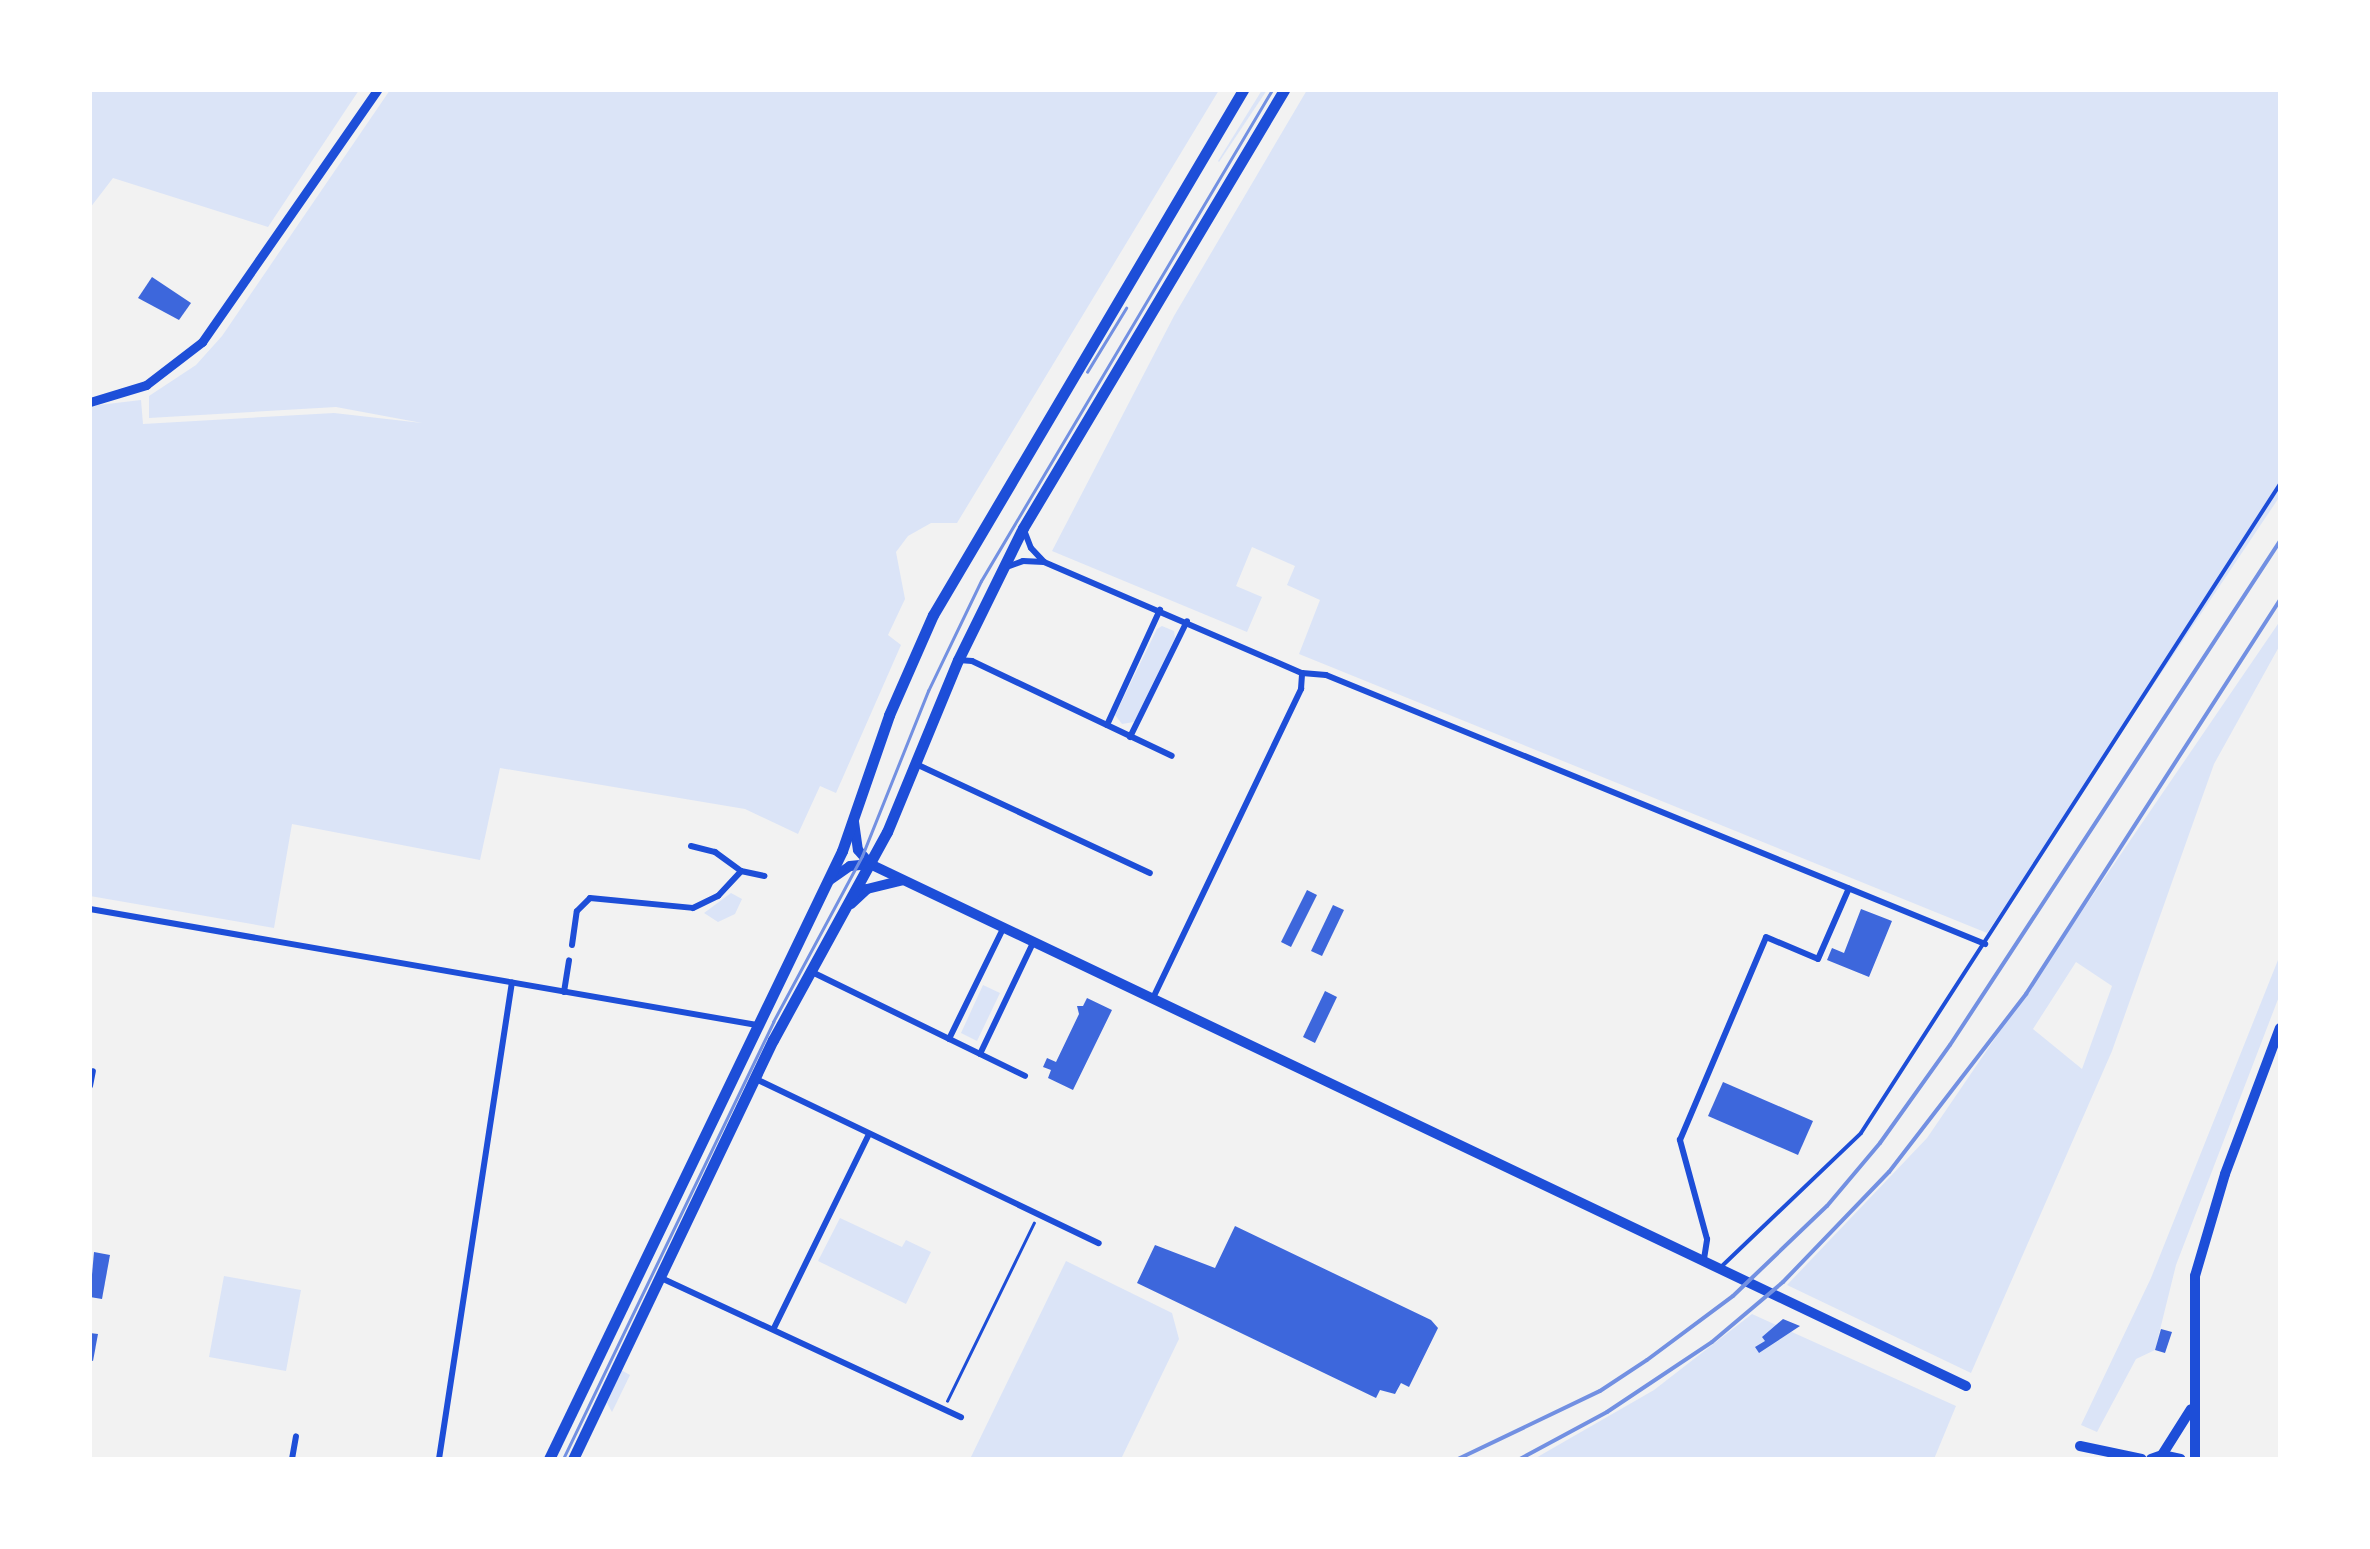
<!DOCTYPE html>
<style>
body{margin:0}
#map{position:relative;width:2370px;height:1549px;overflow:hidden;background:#f2f2f2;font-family:Quicksand,sans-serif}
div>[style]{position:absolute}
.green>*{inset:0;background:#dbe4f7}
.building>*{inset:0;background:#3d67dc}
.path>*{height:2.5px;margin:-1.25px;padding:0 1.25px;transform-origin:1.25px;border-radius:1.25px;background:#1d4ed8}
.service>*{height:4px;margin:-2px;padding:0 2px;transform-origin:2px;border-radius:2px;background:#1d4ed8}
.minor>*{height:6px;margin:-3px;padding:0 3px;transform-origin:3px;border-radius:3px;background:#1d4ed8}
.tertiary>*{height:9px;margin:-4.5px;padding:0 4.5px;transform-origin:4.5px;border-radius:4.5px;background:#1d4ed8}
.secondary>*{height:10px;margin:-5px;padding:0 5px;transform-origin:5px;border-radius:5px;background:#1d4ed8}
.primary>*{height:11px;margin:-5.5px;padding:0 5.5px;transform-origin:5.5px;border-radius:5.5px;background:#1d4ed8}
.tram>*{height:2.5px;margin:-1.25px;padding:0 1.25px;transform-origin:1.25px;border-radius:1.25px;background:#7290e2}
.rail>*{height:4px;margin:-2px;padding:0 2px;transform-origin:2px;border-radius:2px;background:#7290e2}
span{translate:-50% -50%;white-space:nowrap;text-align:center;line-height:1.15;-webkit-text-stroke:10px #fff;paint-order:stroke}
.frame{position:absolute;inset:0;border:92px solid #fff;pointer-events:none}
</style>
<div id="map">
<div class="green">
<div style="clip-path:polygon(90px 90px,359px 90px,268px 227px,113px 178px,90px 208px)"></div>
<div style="clip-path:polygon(390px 90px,1219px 90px,957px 523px,931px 523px,908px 536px,896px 552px,905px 599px,888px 635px,901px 645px,836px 793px,820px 786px,798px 834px,745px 809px,500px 768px,480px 860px,292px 824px,274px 928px,90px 896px,90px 406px,141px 400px,143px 424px,334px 413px,422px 423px,336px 407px,149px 418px,149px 396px,196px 365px,222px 336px)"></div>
<div style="clip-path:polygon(1262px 90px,1267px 90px,1219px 162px,1218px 161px)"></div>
<div style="clip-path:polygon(1307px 90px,2280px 90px,2280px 496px,1987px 933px,1299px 654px,1320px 600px,1287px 585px,1295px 566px,1252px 547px,1236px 586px,1262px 597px,1247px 632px,1052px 551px,1174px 316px)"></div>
<div style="clip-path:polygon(evenodd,2280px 621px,2280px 645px,2214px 764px,2112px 1051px,1971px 1373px,1787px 1285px,1927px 1138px,2280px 621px,2076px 962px,2112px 986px,2082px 1069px,2033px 1029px,2076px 962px)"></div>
<div style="clip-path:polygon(1162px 626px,1174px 631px,1175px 638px,1134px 722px,1122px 724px,1115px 715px,1157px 629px)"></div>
<div style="clip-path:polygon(731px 893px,742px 899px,735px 914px,718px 922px,704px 913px)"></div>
<div style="clip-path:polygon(2280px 955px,2280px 994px,2176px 1265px,2155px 1350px,2136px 1359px,2097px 1432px,2081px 1425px,2151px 1278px)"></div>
<div style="clip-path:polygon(983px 985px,1000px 993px,977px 1041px,961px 1033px)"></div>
<div style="clip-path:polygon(840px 1218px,902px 1247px,906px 1240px,931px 1252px,906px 1304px,818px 1261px)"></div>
<div style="clip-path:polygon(1066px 1261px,1172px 1313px,1179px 1339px,1121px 1459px,970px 1459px)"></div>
<div style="clip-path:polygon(224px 1276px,301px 1290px,286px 1371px,209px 1357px)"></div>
<div style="clip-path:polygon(1752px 1314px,1956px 1406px,1934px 1459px,1534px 1459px,1654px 1390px)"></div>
<div style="clip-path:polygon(621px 1370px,630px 1375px,612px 1412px,607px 1403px)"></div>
</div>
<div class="building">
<div style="clip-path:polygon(152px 277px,191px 303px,179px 320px,138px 298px)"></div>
<div style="clip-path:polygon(1307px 890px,1317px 895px,1291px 947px,1281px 942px)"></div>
<div style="clip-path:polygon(1333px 905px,1344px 910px,1322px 956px,1311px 951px)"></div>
<div style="clip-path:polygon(1861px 909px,1892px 921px,1869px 977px,1827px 960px,1832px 948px,1844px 953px)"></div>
<div style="clip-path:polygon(1325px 991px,1337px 997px,1315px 1043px,1303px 1037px)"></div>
<div style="clip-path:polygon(1087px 998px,1112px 1010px,1073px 1090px,1048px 1078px,1051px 1070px,1043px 1067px,1047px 1058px,1056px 1062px,1079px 1014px,1077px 1006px,1083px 1006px)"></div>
<div style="clip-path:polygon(1723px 1082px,1813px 1121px,1798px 1155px,1708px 1116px)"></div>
<div style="clip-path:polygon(1235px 1226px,1431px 1320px,1438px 1328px,1409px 1387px,1401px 1383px,1395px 1394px,1380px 1390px,1376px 1398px,1137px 1283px,1155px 1245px,1215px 1268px)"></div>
<div style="clip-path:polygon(94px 1252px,110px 1255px,102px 1299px,90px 1297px)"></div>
<div style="clip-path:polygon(1783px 1319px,1800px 1326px,1759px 1353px,1755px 1347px,1765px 1341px,1762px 1337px)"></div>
<div style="clip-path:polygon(2161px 1329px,2172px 1332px,2165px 1353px,2155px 1350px)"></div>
<div style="clip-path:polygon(90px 1333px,98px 1334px,93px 1361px,90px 1360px)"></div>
</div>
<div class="path">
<div style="left:947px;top:1401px;width:198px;rotate:-64deg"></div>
</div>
<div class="service">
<div style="left:1722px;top:1266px;width:192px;rotate:-43.7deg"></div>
<div style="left:1861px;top:1133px;width:773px;rotate:-57.15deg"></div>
</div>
<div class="minor">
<div style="left:1024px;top:530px;width:19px;rotate:69deg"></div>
<div style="left:1031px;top:548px;width:18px;rotate:47deg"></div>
<div style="left:1004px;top:568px;width:20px;rotate:-20deg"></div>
<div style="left:1023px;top:561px;width:21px;rotate:3deg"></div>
<div style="left:1044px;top:562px;width:281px;rotate:23.3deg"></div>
<div style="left:1302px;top:673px;width:24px;rotate:5deg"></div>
<div style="left:1326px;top:675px;width:712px;rotate:22.2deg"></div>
<div style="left:959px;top:660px;width:13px;rotate:4deg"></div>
<div style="left:972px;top:661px;width:221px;rotate:25.4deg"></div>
<div style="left:1107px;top:725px;width:127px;rotate:-65.3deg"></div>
<div style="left:1130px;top:737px;width:129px;rotate:-63.8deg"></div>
<div style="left:916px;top:764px;width:258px;rotate:25deg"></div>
<div style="left:691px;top:846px;width:25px;rotate:14deg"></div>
<div style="left:715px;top:852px;width:32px;rotate:36deg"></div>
<div style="left:741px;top:871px;width:24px;rotate:12deg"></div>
<div style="left:90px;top:909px;width:677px;rotate:9.87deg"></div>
<div style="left:572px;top:945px;width:34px;rotate:-82deg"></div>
<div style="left:577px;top:911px;width:18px;rotate:-45deg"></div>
<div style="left:590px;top:898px;width:103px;rotate:5.5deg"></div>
<div style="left:693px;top:908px;width:28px;rotate:-26deg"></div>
<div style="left:718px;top:896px;width:34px;rotate:-47deg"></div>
<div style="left:812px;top:972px;width:237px;rotate:26deg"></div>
<div style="left:564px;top:992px;width:32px;rotate:-81deg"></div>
<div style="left:1153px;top:998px;width:343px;rotate:-64.4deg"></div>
<div style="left:1301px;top:689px;width:16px;rotate:-86deg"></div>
<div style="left:949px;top:1039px;width:123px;rotate:-63.9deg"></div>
<div style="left:980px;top:1054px;width:123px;rotate:-64.5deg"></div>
<div style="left:756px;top:1079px;width:380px;rotate:25.6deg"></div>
<div style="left:90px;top:1086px;width:15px;rotate:-79deg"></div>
<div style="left:1704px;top:1259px;width:20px;rotate:-81deg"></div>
<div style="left:1707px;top:1239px;width:103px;rotate:-105.3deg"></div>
<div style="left:1680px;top:1140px;width:220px;rotate:-67deg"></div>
<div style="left:1766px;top:937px;width:56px;rotate:22.9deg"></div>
<div style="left:1818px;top:959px;width:77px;rotate:-66.4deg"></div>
<div style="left:659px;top:1277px;width:333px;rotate:24.9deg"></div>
<div style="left:774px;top:1328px;width:216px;rotate:-63.9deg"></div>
<div style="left:292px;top:1459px;width:23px;rotate:-80deg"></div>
<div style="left:439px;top:1459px;width:482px;rotate:-81.3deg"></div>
</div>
<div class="tertiary">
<div style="left:90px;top:402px;width:59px;rotate:-16.9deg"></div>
<div style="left:146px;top:385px;width:71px;rotate:-37.5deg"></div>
<div style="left:202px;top:342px;width:307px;rotate:-55.2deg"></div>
</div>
<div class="secondary">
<div style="left:854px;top:822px;width:28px;rotate:82deg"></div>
<div style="left:858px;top:850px;width:18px;rotate:49deg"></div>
<div style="left:870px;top:864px;width:1214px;rotate:25.47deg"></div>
<div style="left:830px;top:880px;width:24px;rotate:-35deg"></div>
<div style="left:850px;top:866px;width:20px;rotate:-6deg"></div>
<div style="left:851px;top:904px;width:22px;rotate:-43deg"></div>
<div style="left:867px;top:889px;width:36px;rotate:-14deg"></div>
<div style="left:2080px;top:1446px;width:63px;rotate:11.8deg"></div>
<div style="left:2162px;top:1455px;width:54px;rotate:-57.8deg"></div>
<div style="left:2151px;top:1459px;width:12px;rotate:-20deg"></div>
<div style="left:2162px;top:1455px;width:19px;rotate:12deg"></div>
<div style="left:2195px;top:1459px;width:183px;rotate:-90deg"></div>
<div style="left:2195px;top:1276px;width:106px;rotate:-73.6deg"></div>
<div style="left:2225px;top:1174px;width:156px;rotate:-69.4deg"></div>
</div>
<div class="primary">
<div style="left:549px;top:1459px;width:675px;rotate:-64.27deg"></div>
<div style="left:842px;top:851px;width:144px;rotate:-70.9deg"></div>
<div style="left:889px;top:715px;width:109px;rotate:-66.3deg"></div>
<div style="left:933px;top:615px;width:610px;rotate:-59.44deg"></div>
<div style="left:573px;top:1459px;width:464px;rotate:-64.5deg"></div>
<div style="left:773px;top:1040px;width:237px;rotate:-61.3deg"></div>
<div style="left:887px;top:832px;width:186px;rotate:-67.6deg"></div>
<div style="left:958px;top:660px;width:147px;rotate:-63.8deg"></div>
<div style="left:1023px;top:528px;width:510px;rotate:-59.21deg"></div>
</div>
<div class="tram">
<div style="left:1087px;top:372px;width:75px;rotate:-58.6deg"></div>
<div style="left:563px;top:1459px;width:485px;rotate:-64.3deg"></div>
<div style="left:773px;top:1022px;width:188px;rotate:-61.8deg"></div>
<div style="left:862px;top:856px;width:178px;rotate:-68.2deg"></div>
<div style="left:928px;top:691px;width:122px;rotate:-64.3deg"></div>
<div style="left:981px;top:581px;width:571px;rotate:-59.35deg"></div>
</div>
<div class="rail">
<div style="left:1458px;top:1459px;width:157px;rotate:-25.6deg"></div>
<div style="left:1600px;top:1391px;width:56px;rotate:-33.4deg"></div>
<div style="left:1647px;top:1360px;width:107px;rotate:-36.7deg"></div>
<div style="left:1733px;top:1296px;width:130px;rotate:-43.8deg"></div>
<div style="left:1827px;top:1206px;width:82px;rotate:-49.9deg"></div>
<div style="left:1880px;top:1143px;width:120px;rotate:-54.5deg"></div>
<div style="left:1950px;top:1045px;width:602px;rotate:-56.78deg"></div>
<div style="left:1520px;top:1459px;width:99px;rotate:-28.4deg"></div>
<div style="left:1607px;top:1412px;width:126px;rotate:-33.7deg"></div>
<div style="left:1712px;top:1342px;width:93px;rotate:-40.2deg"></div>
<div style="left:1783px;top:1282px;width:153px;rotate:-46.1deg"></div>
<div style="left:1889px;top:1172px;width:225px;rotate:-52.4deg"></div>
<div style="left:2026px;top:994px;width:469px;rotate:-57.2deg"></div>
</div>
<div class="frame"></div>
</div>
